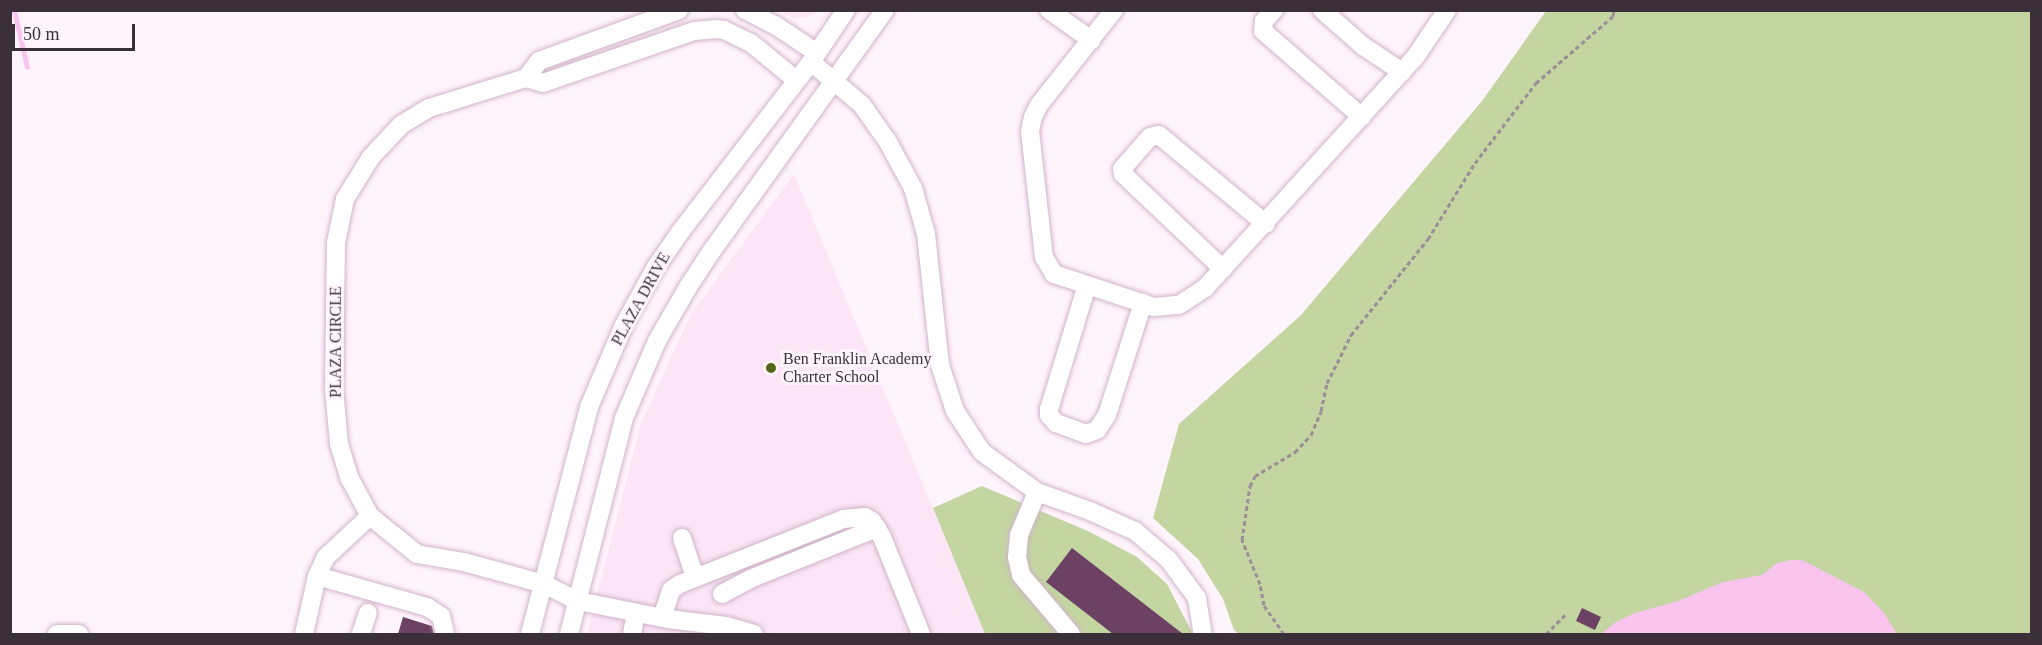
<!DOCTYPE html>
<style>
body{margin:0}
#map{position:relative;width:2042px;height:645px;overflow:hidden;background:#fff3fc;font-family:"Times New Roman",serif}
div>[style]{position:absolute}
.built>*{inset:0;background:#fbe5f6}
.green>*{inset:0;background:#c3d5a1}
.water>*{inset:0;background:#f9c5ee}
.stream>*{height:5px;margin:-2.5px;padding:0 2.5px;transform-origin:2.5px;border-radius:2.5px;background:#f9c5ee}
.building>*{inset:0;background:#6c4164}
.path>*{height:3px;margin-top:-1.5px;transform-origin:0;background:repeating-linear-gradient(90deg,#9a8e97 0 4.5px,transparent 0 7.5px)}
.roads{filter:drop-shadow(0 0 2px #d0b4ca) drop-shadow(0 0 2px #d0b4ca)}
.minor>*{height:18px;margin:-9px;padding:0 9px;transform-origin:9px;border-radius:9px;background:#fff}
.dots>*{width:16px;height:16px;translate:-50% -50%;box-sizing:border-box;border:3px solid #fff3fc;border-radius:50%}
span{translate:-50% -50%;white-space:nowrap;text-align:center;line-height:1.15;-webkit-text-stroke:6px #fff3fc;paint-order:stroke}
.street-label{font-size:16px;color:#3b3039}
.poi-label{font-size:16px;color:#3b3039}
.left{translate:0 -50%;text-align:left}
.frame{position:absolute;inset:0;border:12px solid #3b3039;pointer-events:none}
.scale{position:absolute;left:12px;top:24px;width:123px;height:27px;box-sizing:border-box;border:3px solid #3b3039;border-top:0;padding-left:8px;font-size:18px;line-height:21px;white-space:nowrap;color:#3b3039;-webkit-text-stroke:4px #fff3fc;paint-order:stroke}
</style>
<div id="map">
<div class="built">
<div style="clip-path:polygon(779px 11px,818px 11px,807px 17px,794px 18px)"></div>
<div style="clip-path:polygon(794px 174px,985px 634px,587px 634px,641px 423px,691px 314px)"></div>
</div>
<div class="green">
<div style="clip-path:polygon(1546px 11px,2031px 11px,2031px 634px,1239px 634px,1234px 630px,1223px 599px,1198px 559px,1153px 518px,1179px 424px,1301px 315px,1482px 101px)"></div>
<div style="clip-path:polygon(982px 486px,1090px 532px,1137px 557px,1167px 584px,1193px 634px,985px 634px,933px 508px)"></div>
</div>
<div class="water">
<div style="clip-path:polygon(1792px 560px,1802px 560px,1864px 592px,1884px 613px,1897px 634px,1601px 634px,1616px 622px,1635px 613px,1678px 601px,1723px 582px,1762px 575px,1777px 563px)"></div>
</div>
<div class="stream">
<div style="left:14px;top:10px;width:58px;rotate:77.2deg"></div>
</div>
<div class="building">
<div style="clip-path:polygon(1072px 548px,1183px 634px,1113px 634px,1046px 582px)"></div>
<div style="clip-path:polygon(1582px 608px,1601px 617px,1595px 630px,1576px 621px)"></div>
<div style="clip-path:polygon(403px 617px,432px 626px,434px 634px,398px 634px)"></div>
</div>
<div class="path">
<div style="left:1284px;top:634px;width:35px;rotate:-125deg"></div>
<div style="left:1264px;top:605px;width:21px;rotate:-101deg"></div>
<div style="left:1260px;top:584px;width:48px;rotate:-112.2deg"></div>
<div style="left:1242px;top:540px;width:55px;rotate:-81.6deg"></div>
<div style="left:1250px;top:486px;width:11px;rotate:-63deg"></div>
<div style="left:1255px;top:476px;width:47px;rotate:-31deg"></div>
<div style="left:1295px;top:452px;width:23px;rotate:-47deg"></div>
<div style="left:1311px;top:435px;width:26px;rotate:-67deg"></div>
<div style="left:1321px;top:411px;width:29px;rotate:-78deg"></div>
<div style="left:1327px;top:383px;width:54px;rotate:-63.4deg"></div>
<div style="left:1351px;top:335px;width:123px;rotate:-51.3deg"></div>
<div style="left:1428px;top:239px;width:89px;rotate:-58.3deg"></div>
<div style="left:1475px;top:163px;width:101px;rotate:-52.7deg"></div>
<div style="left:1536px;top:83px;width:102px;rotate:-41deg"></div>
<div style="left:1613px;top:16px;width:6px;rotate:-81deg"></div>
<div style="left:1546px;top:634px;width:28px;rotate:-45deg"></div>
</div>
<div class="roads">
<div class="minor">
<div style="left:679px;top:10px;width:149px;rotate:160deg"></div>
<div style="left:539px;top:61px;width:21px;rotate:127deg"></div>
<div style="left:526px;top:78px;width:102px;rotate:162.8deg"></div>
<div style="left:429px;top:108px;width:31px;rotate:149deg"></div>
<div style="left:402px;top:124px;width:45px;rotate:133.2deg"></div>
<div style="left:371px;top:157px;width:49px;rotate:121.8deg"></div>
<div style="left:345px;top:199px;width:45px;rotate:101.6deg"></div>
<div style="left:336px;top:243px;width:145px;rotate:90.8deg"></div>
<div style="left:334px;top:388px;width:56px;rotate:84.9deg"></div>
<div style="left:339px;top:444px;width:37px;rotate:73deg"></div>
<div style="left:350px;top:479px;width:42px;rotate:61.6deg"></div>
<div style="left:370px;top:516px;width:60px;rotate:39deg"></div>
<div style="left:417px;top:554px;width:48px;rotate:9.7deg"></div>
<div style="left:464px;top:562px;width:83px;rotate:15.4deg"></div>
<div style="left:544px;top:584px;width:38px;rotate:27deg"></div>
<div style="left:578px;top:601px;width:92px;rotate:11.3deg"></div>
<div style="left:668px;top:619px;width:58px;rotate:6.9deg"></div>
<div style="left:726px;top:626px;width:29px;rotate:16deg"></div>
<div style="left:745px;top:10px;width:34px;rotate:27deg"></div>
<div style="left:775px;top:25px;width:50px;rotate:33.7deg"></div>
<div style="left:1049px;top:10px;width:52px;rotate:35.5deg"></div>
<div style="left:1114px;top:10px;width:121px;rotate:128.3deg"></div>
<div style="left:1039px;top:105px;width:13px;rotate:117deg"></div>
<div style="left:1033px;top:117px;width:14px;rotate:102deg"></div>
<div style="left:1030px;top:131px;width:127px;rotate:83.7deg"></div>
<div style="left:1044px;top:257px;width:20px;rotate:60deg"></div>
<div style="left:1054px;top:274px;width:105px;rotate:18.3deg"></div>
<div style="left:1154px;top:307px;width:25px;rotate:-5deg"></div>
<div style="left:1179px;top:305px;width:31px;rotate:-33deg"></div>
<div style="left:1205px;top:288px;width:314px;rotate:-47.7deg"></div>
<div style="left:1416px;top:56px;width:55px;rotate:-56deg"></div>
<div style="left:1274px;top:10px;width:15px;rotate:132deg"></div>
<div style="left:1264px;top:21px;width:10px;rotate:96deg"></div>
<div style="left:1263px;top:31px;width:131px;rotate:41deg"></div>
<div style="left:1322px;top:10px;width:55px;rotate:41.3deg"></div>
<div style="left:1363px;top:46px;width:47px;rotate:33.7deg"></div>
<div style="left:811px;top:62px;width:67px;rotate:40.1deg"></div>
<div style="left:862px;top:105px;width:45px;rotate:54.9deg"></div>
<div style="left:888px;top:142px;width:52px;rotate:61.5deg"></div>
<div style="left:913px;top:188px;width:48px;rotate:74.2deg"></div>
<div style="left:926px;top:234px;width:132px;rotate:83.9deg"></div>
<div style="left:940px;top:365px;width:48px;rotate:71.9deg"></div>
<div style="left:955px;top:411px;width:49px;rotate:56.6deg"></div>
<div style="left:982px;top:452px;width:68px;rotate:36deg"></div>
<div style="left:1037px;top:492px;width:56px;rotate:19.7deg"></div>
<div style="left:1090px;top:511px;width:49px;rotate:24deg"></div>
<div style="left:1135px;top:531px;width:45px;rotate:40.5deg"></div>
<div style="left:1169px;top:560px;width:47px;rotate:53.6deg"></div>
<div style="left:1197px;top:598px;width:36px;rotate:81deg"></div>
<div style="left:526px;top:78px;width:18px;rotate:16deg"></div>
<div style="left:543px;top:83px;width:160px;rotate:-19deg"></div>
<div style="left:694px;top:31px;width:21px;rotate:-5deg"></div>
<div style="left:715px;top:29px;width:9px;rotate:6deg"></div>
<div style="left:724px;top:30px;width:30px;rotate:26deg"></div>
<div style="left:751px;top:43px;width:58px;rotate:39.4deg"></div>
<div style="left:1223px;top:269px;width:138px;rotate:-136.5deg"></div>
<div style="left:1123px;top:174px;width:5px;rotate:-101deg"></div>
<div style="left:1122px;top:169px;width:43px;rotate:-48.8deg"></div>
<div style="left:1150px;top:137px;width:9px;rotate:-13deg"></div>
<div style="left:1159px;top:135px;width:139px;rotate:39.8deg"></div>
<div style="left:1087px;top:285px;width:130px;rotate:107deg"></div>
<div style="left:1049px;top:409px;width:6px;rotate:90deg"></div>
<div style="left:1049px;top:415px;width:11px;rotate:49deg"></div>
<div style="left:1056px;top:423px;width:32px;rotate:20deg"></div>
<div style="left:1086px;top:434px;width:12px;rotate:-20deg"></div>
<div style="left:1097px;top:430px;width:18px;rotate:-56deg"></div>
<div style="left:1107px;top:415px;width:118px;rotate:-72.2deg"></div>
<div style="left:1037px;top:492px;width:47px;rotate:112.7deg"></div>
<div style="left:1019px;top:535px;width:22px;rotate:95deg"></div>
<div style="left:1017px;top:557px;width:18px;rotate:77deg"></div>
<div style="left:1021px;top:575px;width:77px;rotate:49.7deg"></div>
<div style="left:682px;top:538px;width:41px;rotate:71.6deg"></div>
<div style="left:317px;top:576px;width:114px;rotate:15.7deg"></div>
<div style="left:427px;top:607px;width:17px;rotate:33deg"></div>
<div style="left:441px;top:616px;width:18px;rotate:77deg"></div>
<div style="left:722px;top:594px;width:32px;rotate:-28deg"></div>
<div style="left:750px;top:579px;width:137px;rotate:-21.9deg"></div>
<div style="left:662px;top:618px;width:29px;rotate:-72deg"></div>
<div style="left:671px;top:590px;width:11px;rotate:-34deg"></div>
<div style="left:680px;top:584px;width:175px;rotate:-21.7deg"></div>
<div style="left:843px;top:519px;width:22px;rotate:-5deg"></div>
<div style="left:865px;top:517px;width:8px;rotate:30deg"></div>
<div style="left:872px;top:521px;width:19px;rotate:58deg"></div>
<div style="left:882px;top:537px;width:105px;rotate:68.1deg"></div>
<div style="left:57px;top:634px;width:22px"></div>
<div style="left:304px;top:634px;width:59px;rotate:-77.4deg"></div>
<div style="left:317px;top:576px;width:21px;rotate:-65deg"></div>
<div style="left:326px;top:557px;width:60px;rotate:-43deg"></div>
<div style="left:361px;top:634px;width:22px;rotate:-72deg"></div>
<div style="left:530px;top:634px;width:235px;rotate:-75.4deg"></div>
<div style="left:589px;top:407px;width:89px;rotate:-66.9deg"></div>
<div style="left:624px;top:325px;width:66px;rotate:-61.1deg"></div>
<div style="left:656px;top:267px;width:44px;rotate:-55.2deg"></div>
<div style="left:681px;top:231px;width:213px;rotate:-52.4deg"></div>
<div style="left:811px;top:62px;width:63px;rotate:-56.1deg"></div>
<div style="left:569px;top:634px;width:223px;rotate:-75.7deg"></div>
<div style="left:624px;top:418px;width:84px;rotate:-66.8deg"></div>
<div style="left:657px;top:341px;width:62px;rotate:-60.1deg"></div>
<div style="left:688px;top:287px;width:42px;rotate:-56.7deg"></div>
<div style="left:711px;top:252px;width:298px;rotate:-54.3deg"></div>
<div style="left:632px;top:634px;width:21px;rotate:-79deg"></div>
</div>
</div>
<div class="dots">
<div style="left:771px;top:368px;background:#536816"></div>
</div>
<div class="street-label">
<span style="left:641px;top:299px;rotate:-61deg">PLAZA DRIVE</span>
<span style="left:336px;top:342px;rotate:-90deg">PLAZA CIRCLE</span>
</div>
<div class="poi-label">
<span class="left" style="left:783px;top:368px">Ben Franklin Academy<br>Charter School</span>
</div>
<div class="frame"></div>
<div class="scale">50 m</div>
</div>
